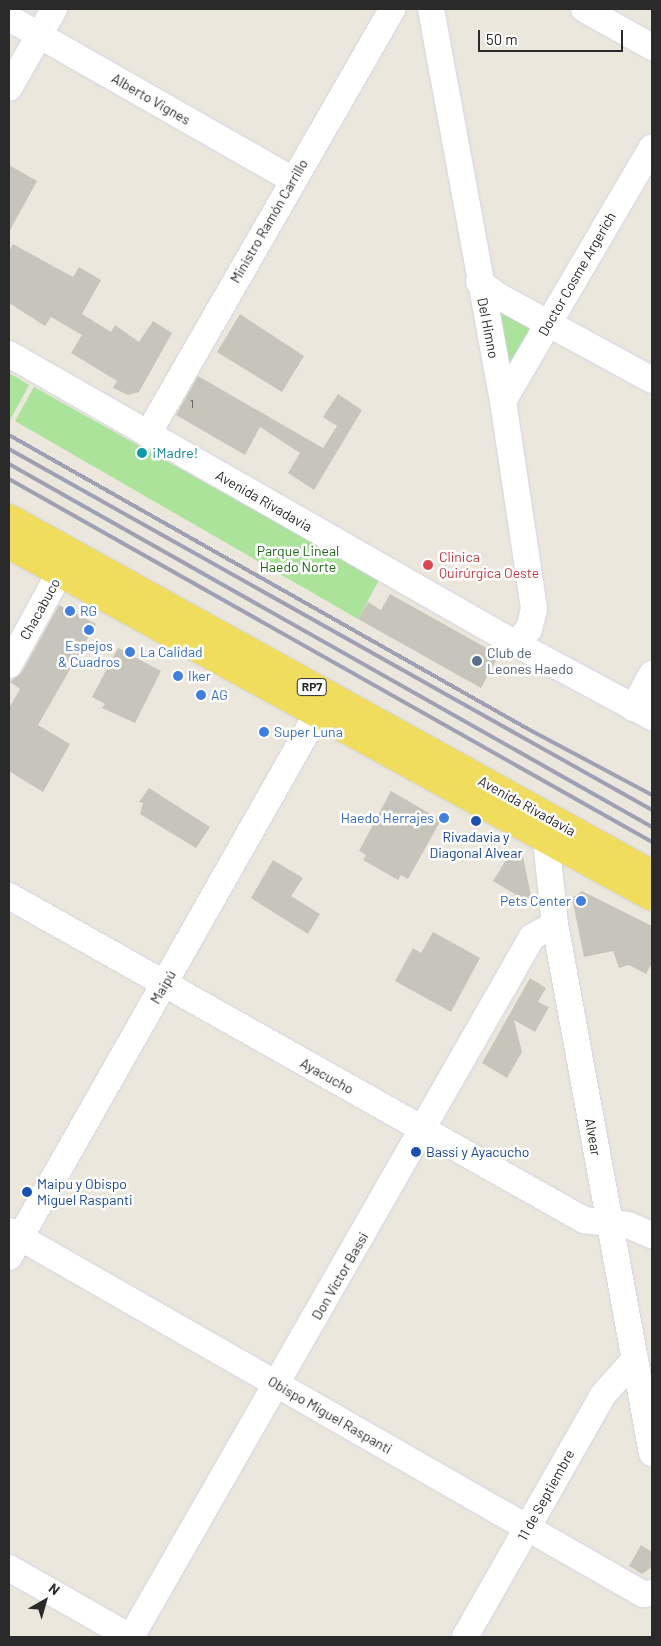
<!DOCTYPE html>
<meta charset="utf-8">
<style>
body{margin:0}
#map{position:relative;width:661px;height:1646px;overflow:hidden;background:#ece7dc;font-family:Barlow,sans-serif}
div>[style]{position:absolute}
.green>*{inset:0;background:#aae399}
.building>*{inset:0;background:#c7c5bb}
.roads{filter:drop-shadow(0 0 1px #d1d3e3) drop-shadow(0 0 1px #d1d3e3)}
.minor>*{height:26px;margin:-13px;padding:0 13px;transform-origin:13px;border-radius:13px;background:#fff}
.major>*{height:28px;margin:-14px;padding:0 14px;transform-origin:14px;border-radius:14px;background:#f0dd5d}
.rail>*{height:4px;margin:-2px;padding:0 2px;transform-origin:2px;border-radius:2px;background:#9fa0b4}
.dots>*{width:14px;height:14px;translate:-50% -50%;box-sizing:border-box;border:2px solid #fff;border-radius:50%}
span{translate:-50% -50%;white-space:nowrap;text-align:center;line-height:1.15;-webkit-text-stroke:5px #fff;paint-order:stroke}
.number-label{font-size:11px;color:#51514e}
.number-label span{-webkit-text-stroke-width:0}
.shield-label span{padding:1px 4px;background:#fff;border:1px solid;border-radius:4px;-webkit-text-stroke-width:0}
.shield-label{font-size:12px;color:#2a2a2a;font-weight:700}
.street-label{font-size:14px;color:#2a2a2a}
.culture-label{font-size:14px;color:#0d838f}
.left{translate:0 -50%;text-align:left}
.park-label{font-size:14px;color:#22671a}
.health-label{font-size:14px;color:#be3a42}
.shop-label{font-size:14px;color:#366cbe}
.right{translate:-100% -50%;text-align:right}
.service-label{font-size:14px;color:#4e5e75}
.transit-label{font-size:14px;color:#164399}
.frame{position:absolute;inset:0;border:10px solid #2a2a2a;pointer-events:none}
.north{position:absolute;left:20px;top:1576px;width:50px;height:50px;-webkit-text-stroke:4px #fff;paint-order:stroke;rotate:38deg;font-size:14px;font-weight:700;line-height:20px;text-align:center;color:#2a2a2a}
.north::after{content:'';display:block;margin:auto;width:18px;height:22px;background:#2a2a2a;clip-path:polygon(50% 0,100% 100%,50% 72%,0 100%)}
.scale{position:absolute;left:478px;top:30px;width:145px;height:22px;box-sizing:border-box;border:2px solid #2a2a2a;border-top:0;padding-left:6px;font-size:15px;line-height:18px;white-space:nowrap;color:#2a2a2a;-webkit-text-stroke:4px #fff;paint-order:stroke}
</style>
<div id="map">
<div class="green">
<div style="clip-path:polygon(498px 311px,532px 328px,508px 366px)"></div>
<div style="clip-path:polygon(9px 373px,29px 385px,10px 420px,9px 419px)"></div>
<div style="clip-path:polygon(34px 387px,379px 580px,358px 619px,15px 421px)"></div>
</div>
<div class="building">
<div style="clip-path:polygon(9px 165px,37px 181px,9px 232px)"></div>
<div style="clip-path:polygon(13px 244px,73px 277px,79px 267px,101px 280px,82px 314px,111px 332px,115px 325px,139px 342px,153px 321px,172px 333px,139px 392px,128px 395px,113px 388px,117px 381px,71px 353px,82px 335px,51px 317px,45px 326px,9px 303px,9px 252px)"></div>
<div style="clip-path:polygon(240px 314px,304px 356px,282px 392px,217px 352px)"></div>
<div style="clip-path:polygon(198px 376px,323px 448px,337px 426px,323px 417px,338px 394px,362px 410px,314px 490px,288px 473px,300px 453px,260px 427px,245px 455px,176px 415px)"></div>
<div style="clip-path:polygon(390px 594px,499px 655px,481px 688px,358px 619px,368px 602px,381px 610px)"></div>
<div style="clip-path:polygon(59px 605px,96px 624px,38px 725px,70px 744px,43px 792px,9px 771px,9px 708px,20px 689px,10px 682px,22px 672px)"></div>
<div style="clip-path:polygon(118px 648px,161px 671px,135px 723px,102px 708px,105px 704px,92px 697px)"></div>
<div style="clip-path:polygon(149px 788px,210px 827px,196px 848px,140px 814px,143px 803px,139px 802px)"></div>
<div style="clip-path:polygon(391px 791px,441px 820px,408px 879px,401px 875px,398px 880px,363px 860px,366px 855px,359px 851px)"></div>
<div style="clip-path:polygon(512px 850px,523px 857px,533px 905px,493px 881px)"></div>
<div style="clip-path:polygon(273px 860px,303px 878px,291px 896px,320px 914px,308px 934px,251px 898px)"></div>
<div style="clip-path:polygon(582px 891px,652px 926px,652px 963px,646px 974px,629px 965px,619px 968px,613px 951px,584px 957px,572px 898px)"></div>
<div style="clip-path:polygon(433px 932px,480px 958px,451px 1012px,395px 981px,413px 948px,421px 953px)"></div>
<div style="clip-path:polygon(530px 978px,546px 988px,538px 1002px,549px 1007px,535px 1032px,514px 1020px,522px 1052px,507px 1078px,482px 1063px)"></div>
<div style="clip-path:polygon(641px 1545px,652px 1552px,652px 1567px,642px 1574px,629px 1566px)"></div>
</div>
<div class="roads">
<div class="minor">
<div style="left:431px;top:9px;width:399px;rotate:79.6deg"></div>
<div style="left:503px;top:401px;width:210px;rotate:81.5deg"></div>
<div style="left:534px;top:609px;width:21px;rotate:104deg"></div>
<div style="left:529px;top:629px;width:19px;rotate:133deg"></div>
<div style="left:584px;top:9px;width:78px;rotate:29.2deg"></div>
<div style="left:9px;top:18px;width:327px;rotate:29.7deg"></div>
<div style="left:9px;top:88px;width:91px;rotate:-60.3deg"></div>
<div style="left:479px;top:282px;width:24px;rotate:36deg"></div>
<div style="left:498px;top:296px;width:175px;rotate:28.6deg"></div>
<div style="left:9px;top:354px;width:574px;rotate:29.78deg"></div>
<div style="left:507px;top:639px;width:165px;rotate:28.3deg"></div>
<div style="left:503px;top:401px;width:294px;rotate:-59.6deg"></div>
<div style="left:148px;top:434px;width:490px;rotate:-60.1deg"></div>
<div style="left:9px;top:665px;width:127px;rotate:-61.2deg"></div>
<div style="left:633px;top:708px;width:39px;rotate:-61deg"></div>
<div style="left:553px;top:822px;width:19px;rotate:111deg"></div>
<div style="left:546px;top:840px;width:84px;rotate:83.9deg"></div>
<div style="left:555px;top:924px;width:538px;rotate:79.61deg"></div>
<div style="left:9px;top:896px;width:660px;rotate:29.4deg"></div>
<div style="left:584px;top:1220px;width:44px;rotate:6.5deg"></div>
<div style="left:628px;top:1225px;width:26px;rotate:23deg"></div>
<div style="left:9px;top:1231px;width:731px;rotate:29.79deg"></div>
<div style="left:643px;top:1594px;width:9px;rotate:-6deg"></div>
<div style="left:9px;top:1257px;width:622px;rotate:-60.43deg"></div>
<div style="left:9px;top:1568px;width:139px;rotate:29.7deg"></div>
<div style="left:131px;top:1637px;width:807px;rotate:-60.19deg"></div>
<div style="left:532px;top:937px;width:26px;rotate:-29deg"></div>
<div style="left:465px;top:1637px;width:279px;rotate:-60.3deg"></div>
<div style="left:603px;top:1395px;width:48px;rotate:-48.4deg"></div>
</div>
<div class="major">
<div style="left:9px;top:518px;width:735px;rotate:28.97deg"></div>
<div style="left:9px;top:545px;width:733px;rotate:28.7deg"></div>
</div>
</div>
<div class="rail">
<div style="left:9px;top:435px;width:596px;rotate:29.53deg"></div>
<div style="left:528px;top:729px;width:140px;rotate:28deg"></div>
<div style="left:9px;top:449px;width:737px;rotate:29.31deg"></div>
<div style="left:9px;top:464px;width:738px;rotate:29.45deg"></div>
<div style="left:9px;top:479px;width:738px;rotate:29.45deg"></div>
</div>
<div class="dots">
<div style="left:142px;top:453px;background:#0f9aa8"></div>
<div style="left:428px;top:565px;background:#e0444e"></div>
<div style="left:70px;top:611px;background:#3f7fe0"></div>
<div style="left:89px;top:630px;background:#3f7fe0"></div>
<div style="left:130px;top:652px;background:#3f7fe0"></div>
<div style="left:477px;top:661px;background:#5c6f8a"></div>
<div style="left:178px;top:676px;background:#3f7fe0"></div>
<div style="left:201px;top:695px;background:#3f7fe0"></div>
<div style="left:264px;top:732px;background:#3f7fe0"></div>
<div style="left:444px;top:818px;background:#3f7fe0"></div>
<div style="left:476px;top:821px;background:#1a4fb4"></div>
<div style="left:581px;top:901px;background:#3f7fe0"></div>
<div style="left:416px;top:1152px;background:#1a4fb4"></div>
<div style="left:27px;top:1192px;background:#1a4fb4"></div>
</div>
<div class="number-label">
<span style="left:192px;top:404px">1</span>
</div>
<div class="shield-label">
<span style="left:312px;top:687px">RP7</span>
</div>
<div class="street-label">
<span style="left:151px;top:99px;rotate:30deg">Alberto Vignes</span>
<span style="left:269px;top:221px;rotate:-60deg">Ministro Ramón Carrillo</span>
<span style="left:577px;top:274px;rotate:-60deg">Doctor Cosme Argerich</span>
<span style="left:488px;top:328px;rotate:79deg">Del Himno</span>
<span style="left:264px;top:501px;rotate:30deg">Avenida Rivadavia</span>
<span style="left:40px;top:609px;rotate:-61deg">Chacabuco</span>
<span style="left:527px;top:806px;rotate:29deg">Avenida Rivadavia</span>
<span style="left:163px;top:987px;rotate:-60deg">Maipú</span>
<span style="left:327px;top:1076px;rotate:29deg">Ayacucho</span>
<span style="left:593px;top:1137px;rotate:80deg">Alvear</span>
<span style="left:340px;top:1276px;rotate:-60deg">Don Víctor Bassi</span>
<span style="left:330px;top:1415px;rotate:30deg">Obispo Miguel Raspanti</span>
<span style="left:546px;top:1495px;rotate:-61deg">11 de Septiembre</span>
</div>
<div class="culture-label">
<span class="left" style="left:152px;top:453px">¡Madre!</span>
</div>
<div class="park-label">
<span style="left:298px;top:559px">Parque Lineal<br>Haedo Norte</span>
</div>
<div class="health-label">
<span class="left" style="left:439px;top:565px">Clinica<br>Quirúrgica Oeste</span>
</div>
<div class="shop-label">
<span class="left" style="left:80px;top:611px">RG</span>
<span style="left:89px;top:654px">Espejos<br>&amp; Cuadros</span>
<span class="left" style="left:140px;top:652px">La Calidad</span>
<span class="left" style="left:188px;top:676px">Iker</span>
<span class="left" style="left:211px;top:695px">AG</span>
<span class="left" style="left:274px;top:732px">Super Luna</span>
<span class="right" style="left:434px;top:818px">Haedo Herrajes</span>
<span class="right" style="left:571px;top:901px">Pets Center</span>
</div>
<div class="service-label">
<span class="left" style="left:487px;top:661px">Club de<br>Leones Haedo</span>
</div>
<div class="transit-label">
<span style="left:476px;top:845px">Rivadavia y<br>Diagonal Alvear</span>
<span class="left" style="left:426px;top:1152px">Bassi y Ayacucho</span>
<span class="left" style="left:37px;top:1192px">Maipu y Obispo<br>Miguel Raspanti</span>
</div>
<div class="frame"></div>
<div class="north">N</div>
<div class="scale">50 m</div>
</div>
